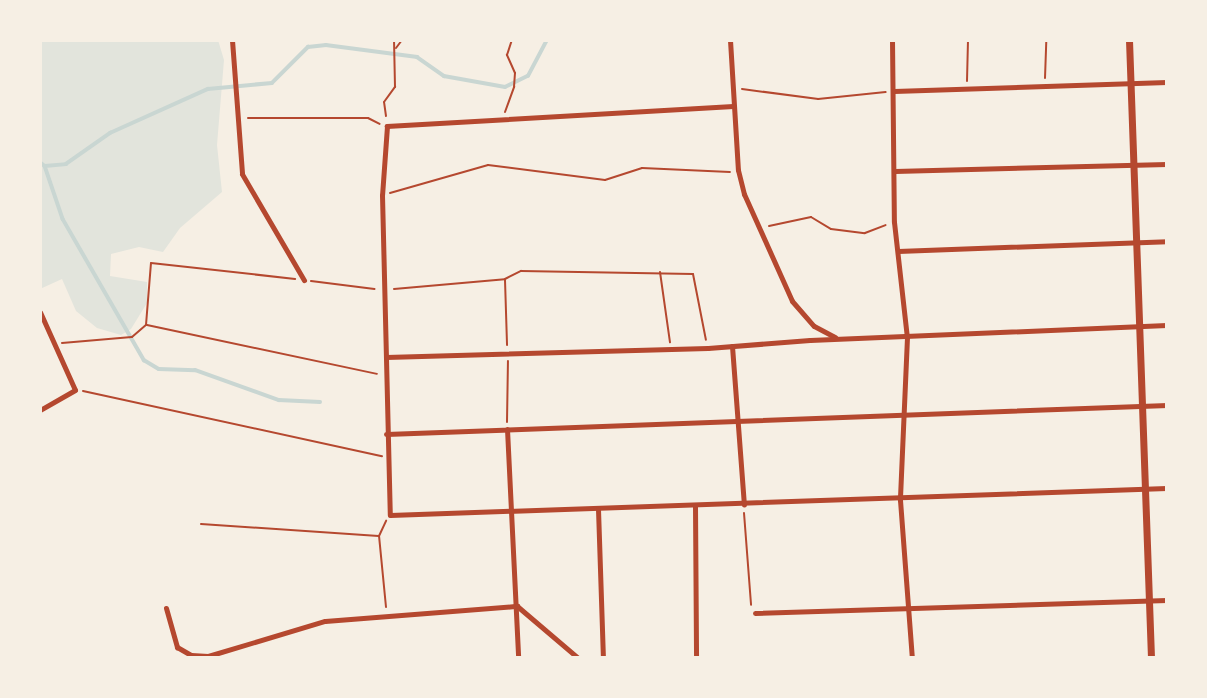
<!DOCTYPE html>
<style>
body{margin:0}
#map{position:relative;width:1207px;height:698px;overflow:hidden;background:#f6efe4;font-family:"Roboto Condensed",sans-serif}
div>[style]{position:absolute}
.green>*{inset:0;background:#e2e4dc}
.stream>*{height:3.5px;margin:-1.75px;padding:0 1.75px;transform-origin:1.75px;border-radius:1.75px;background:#c9d6d2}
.path>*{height:2px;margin:-1px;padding:0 1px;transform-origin:1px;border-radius:1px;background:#b5482f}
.minor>*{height:5px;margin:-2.5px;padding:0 2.5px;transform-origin:2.5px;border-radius:2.5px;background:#b5482f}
.tertiary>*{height:7px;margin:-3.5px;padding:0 3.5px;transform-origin:3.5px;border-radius:3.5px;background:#b5482f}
span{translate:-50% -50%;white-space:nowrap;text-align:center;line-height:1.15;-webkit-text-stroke:7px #f6efe4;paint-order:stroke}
.frame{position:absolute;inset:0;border:42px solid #f6efe4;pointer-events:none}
</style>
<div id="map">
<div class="green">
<div style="clip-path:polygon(40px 40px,218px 40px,224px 60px,217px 145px,222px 192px,180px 228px,163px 252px,139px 247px,111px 254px,110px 276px,147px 282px,147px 303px,131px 329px,121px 335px,97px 328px,76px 311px,62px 279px,40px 289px)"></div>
</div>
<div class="stream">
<div style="left:40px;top:162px;width:6px;rotate:39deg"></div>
<div style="left:45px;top:166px;width:21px;rotate:-5deg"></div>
<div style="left:66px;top:164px;width:54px;rotate:-35.2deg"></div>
<div style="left:110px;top:133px;width:107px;rotate:-24.2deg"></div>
<div style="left:208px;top:89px;width:64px;rotate:-5.4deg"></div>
<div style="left:272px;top:83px;width:51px;rotate:-45deg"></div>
<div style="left:308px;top:47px;width:18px;rotate:-6deg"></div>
<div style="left:326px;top:45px;width:92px;rotate:7.5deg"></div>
<div style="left:417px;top:57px;width:33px;rotate:35deg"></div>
<div style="left:444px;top:76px;width:62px;rotate:10.2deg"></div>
<div style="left:505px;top:87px;width:25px;rotate:-26deg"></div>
<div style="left:528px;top:76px;width:41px;rotate:-62.2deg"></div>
<div style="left:45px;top:166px;width:56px;rotate:71.2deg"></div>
<div style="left:63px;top:219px;width:163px;rotate:60.1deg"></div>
<div style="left:144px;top:360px;width:17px;rotate:31deg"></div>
<div style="left:159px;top:369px;width:36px;rotate:2deg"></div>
<div style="left:195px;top:370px;width:89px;rotate:19.7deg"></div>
<div style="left:279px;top:400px;width:41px;rotate:2.8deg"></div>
</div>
<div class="path">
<div style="left:396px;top:48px;width:10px;rotate:-53deg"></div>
<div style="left:1045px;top:78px;width:38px;rotate:-88deg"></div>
<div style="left:967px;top:81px;width:41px;rotate:-88.6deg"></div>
<div style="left:742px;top:89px;width:77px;rotate:7.5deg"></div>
<div style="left:818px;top:99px;width:68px;rotate:-5.9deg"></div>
<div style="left:505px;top:112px;width:27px;rotate:-70deg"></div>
<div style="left:514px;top:87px;width:14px;rotate:-86deg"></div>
<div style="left:515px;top:73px;width:20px;rotate:-114deg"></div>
<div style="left:507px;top:55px;width:16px;rotate:-72deg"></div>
<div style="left:386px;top:116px;width:14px;rotate:-98deg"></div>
<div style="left:384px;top:102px;width:19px;rotate:-54deg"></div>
<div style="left:395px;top:87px;width:47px;rotate:-91.2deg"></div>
<div style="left:248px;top:118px;width:120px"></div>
<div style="left:368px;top:118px;width:13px;rotate:27deg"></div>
<div style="left:390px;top:193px;width:102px;rotate:-15.9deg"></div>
<div style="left:488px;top:165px;width:118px;rotate:7.3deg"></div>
<div style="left:605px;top:180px;width:39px;rotate:-18deg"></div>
<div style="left:642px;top:168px;width:88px;rotate:2.6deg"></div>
<div style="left:769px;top:226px;width:43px;rotate:-12.1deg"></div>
<div style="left:811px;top:217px;width:23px;rotate:31deg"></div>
<div style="left:831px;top:229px;width:34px;rotate:7deg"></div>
<div style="left:865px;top:233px;width:22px;rotate:-21deg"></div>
<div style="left:660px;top:272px;width:71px;rotate:81.9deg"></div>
<div style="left:505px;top:280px;width:65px;rotate:88.2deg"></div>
<div style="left:311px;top:281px;width:64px;rotate:7.1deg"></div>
<div style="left:394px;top:289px;width:111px;rotate:-5.1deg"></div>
<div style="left:505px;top:279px;width:18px;rotate:-27deg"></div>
<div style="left:521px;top:271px;width:172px;rotate:1deg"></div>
<div style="left:693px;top:274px;width:67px;rotate:78.9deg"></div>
<div style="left:147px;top:325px;width:235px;rotate:12deg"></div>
<div style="left:62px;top:343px;width:70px;rotate:-4.9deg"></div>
<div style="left:132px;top:337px;width:18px;rotate:-41deg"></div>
<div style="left:146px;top:325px;width:62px;rotate:-85.4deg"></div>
<div style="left:151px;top:263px;width:145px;rotate:6.3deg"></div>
<div style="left:83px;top:391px;width:306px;rotate:12.3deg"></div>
<div style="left:507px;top:422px;width:61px;rotate:-89.1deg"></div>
<div style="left:744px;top:513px;width:92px;rotate:85.6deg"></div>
<div style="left:201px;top:524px;width:178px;rotate:3.9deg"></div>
<div style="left:386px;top:607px;width:71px;rotate:-95.6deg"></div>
<div style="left:379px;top:536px;width:17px;rotate:-65deg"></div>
</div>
<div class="minor">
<div style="left:232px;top:40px;width:134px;rotate:85.7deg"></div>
<div style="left:242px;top:174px;width:123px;rotate:59.7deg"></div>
<div style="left:730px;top:40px;width:130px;rotate:86.5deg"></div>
<div style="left:738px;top:170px;width:25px;rotate:76deg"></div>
<div style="left:744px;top:194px;width:117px;rotate:65.8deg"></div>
<div style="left:792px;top:301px;width:33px;rotate:49deg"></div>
<div style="left:814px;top:326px;width:24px;rotate:28deg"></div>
<div style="left:892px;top:40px;width:182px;rotate:89.4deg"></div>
<div style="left:894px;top:222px;width:116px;rotate:83.6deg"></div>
<div style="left:907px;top:337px;width:163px;rotate:92.5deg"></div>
<div style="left:900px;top:500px;width:158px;rotate:85.7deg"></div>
<div style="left:894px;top:91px;width:273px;rotate:-1.9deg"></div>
<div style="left:733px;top:106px;width:347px;rotate:176.7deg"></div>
<div style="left:387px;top:126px;width:69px;rotate:94.1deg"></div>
<div style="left:382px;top:195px;width:320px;rotate:88.6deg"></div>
<div style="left:390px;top:515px;width:777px;rotate:-1.99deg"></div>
<div style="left:895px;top:171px;width:272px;rotate:-1.5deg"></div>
<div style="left:898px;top:251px;width:269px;rotate:-2.1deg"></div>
<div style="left:40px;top:312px;width:85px;rotate:65.8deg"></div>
<div style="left:75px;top:390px;width:40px;rotate:150.3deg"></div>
<div style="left:732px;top:346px;width:159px;rotate:85.7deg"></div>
<div style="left:386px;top:357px;width:322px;rotate:-1.6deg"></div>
<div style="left:708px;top:348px;width:102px;rotate:-4.5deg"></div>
<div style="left:810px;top:340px;width:357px;rotate:-2.4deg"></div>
<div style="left:507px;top:429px;width:229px;rotate:87.2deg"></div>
<div style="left:386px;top:434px;width:782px;rotate:-2.13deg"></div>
<div style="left:695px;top:506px;width:152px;rotate:89.6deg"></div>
<div style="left:598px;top:509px;width:149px;rotate:88.1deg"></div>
<div style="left:166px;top:608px;width:41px;rotate:74.2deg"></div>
<div style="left:177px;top:647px;width:16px;rotate:30deg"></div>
<div style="left:191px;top:655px;width:17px;rotate:3deg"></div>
<div style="left:208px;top:656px;width:122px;rotate:-16.7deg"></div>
<div style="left:325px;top:621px;width:193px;rotate:-4.5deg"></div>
<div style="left:517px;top:606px;width:80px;rotate:40.4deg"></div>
<div style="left:755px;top:613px;width:412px;rotate:-1.8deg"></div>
</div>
<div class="tertiary">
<div style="left:1129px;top:40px;width:618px;rotate:87.96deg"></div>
</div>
<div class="frame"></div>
</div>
